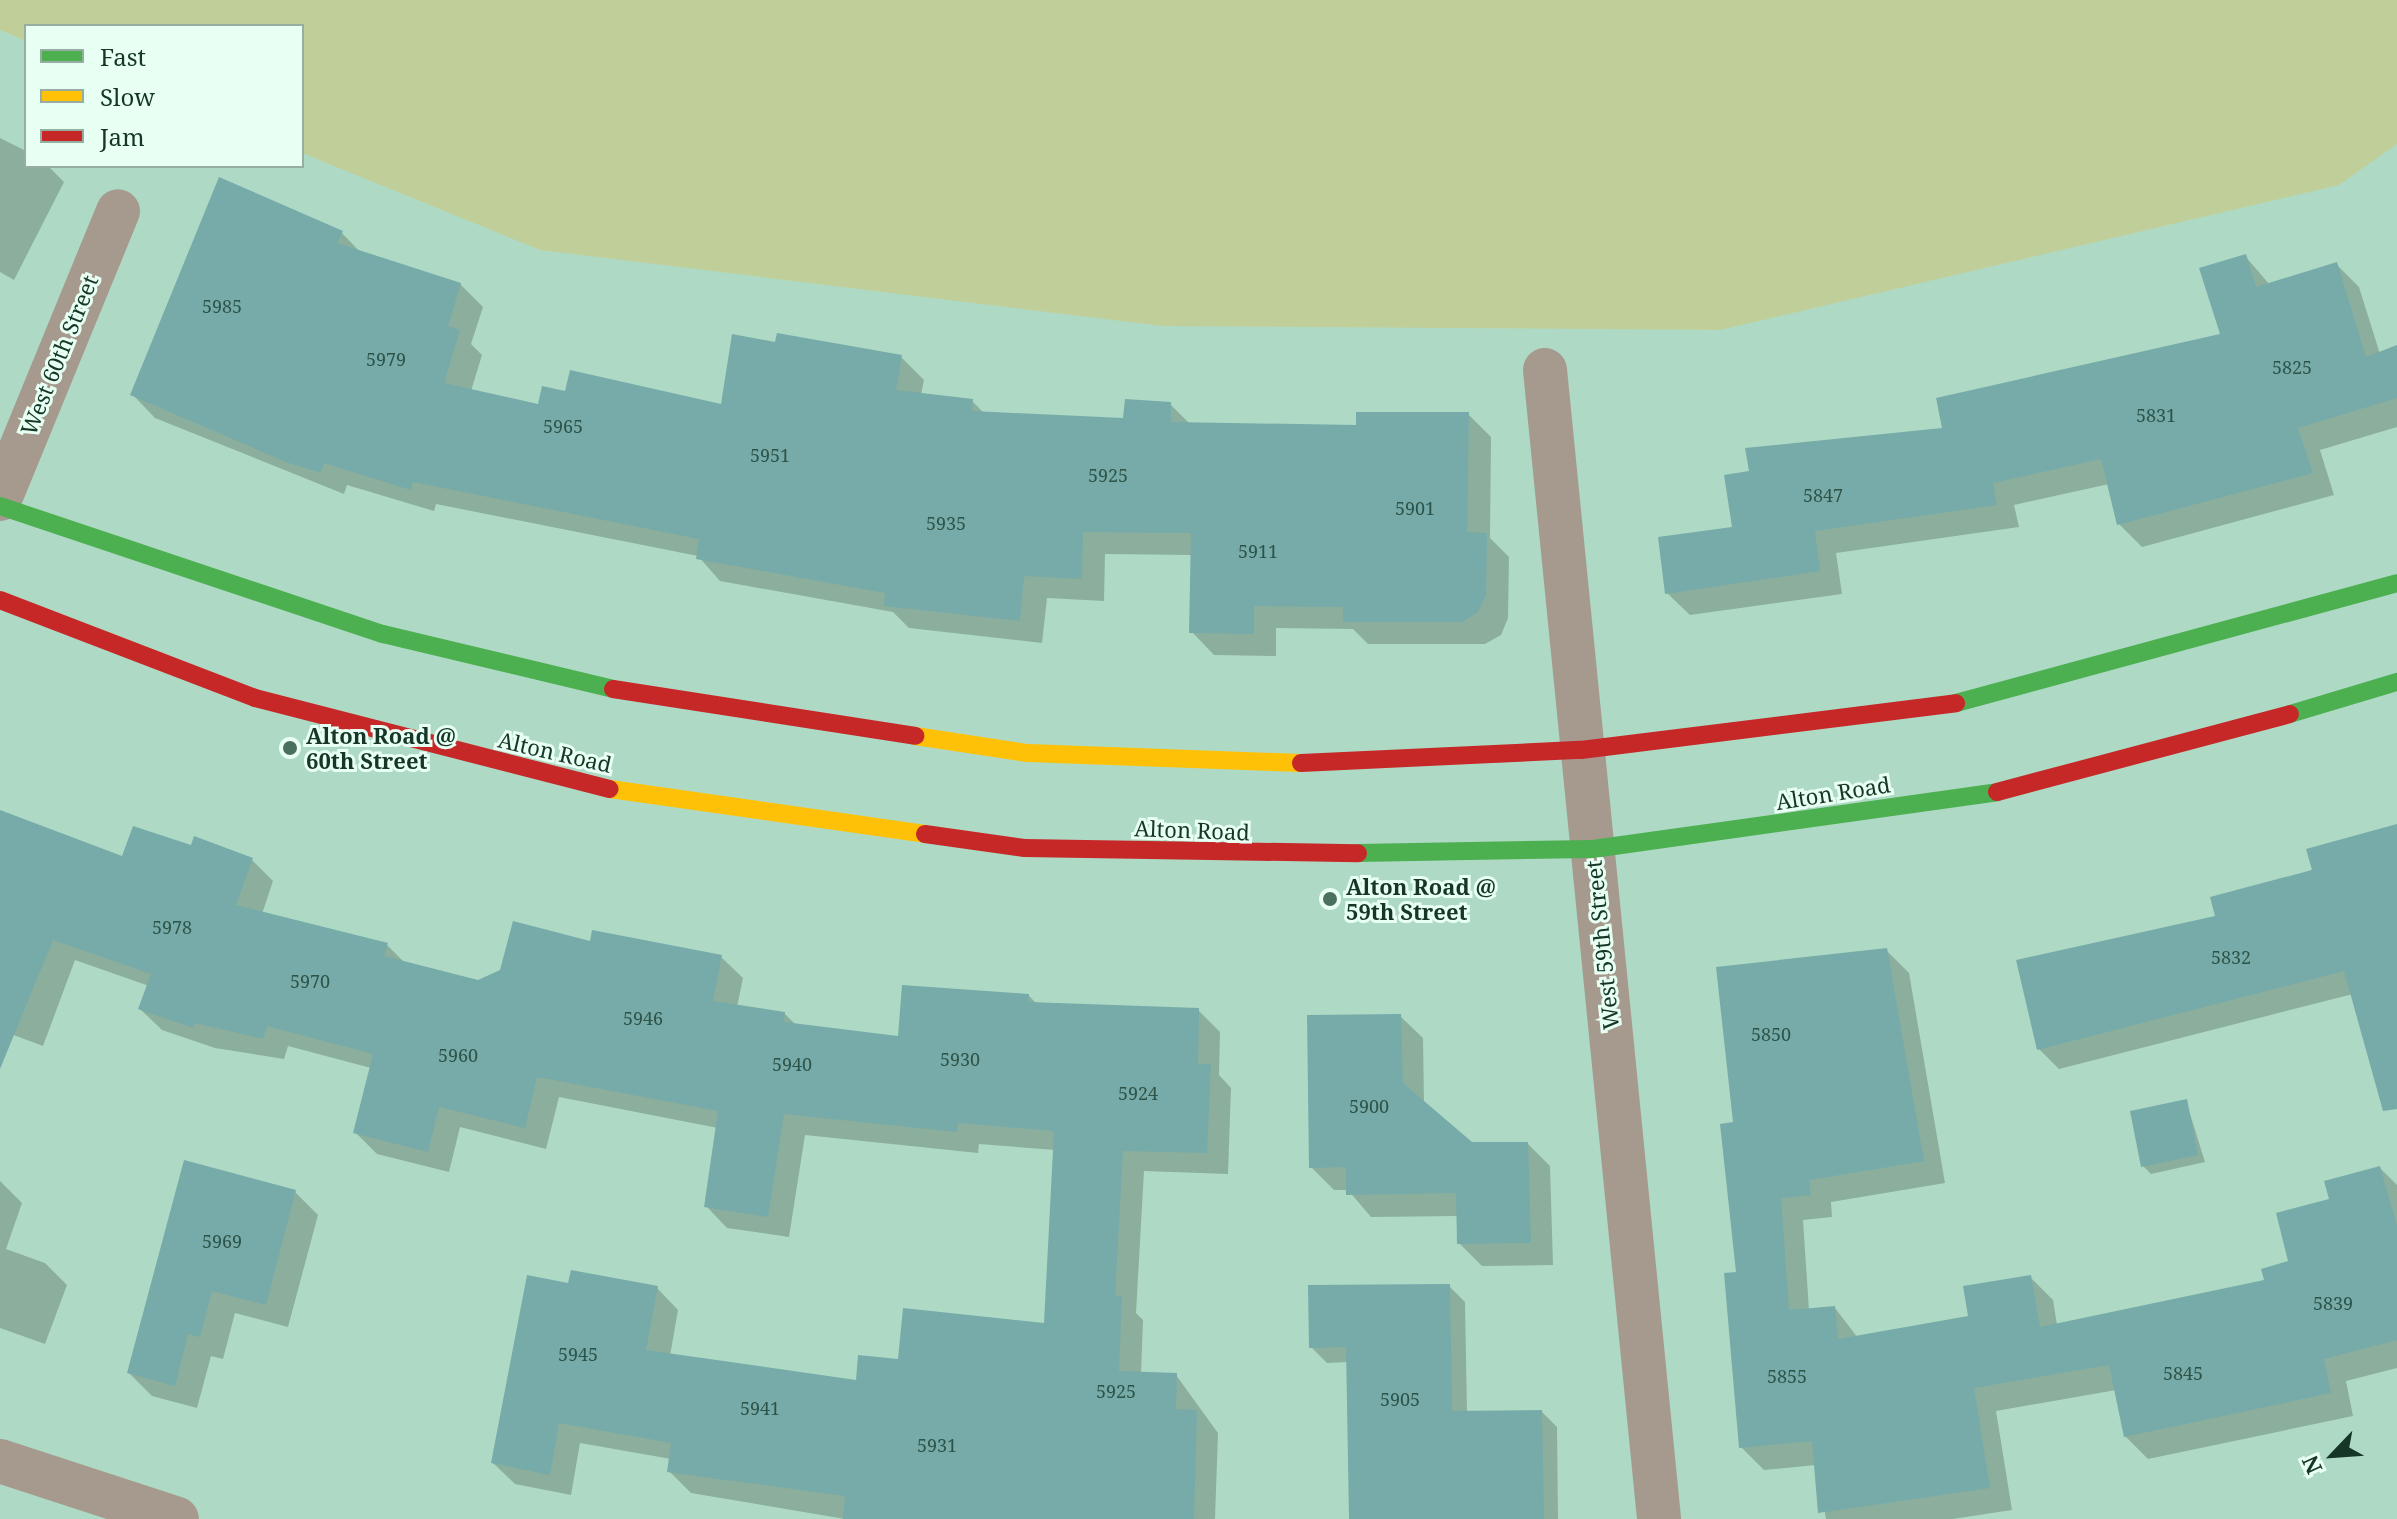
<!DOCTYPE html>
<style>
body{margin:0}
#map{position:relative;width:2397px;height:1519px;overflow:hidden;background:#aedac5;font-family:"Noto Serif",serif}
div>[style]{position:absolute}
.green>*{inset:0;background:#c0cf9a}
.shadow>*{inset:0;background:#0003}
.building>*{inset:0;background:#76aba9}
.street>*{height:44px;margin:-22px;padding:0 22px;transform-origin:22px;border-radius:22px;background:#a69a8f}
.fast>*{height:18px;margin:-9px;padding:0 9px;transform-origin:9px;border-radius:9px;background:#4caf50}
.slow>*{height:18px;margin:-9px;padding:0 9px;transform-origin:9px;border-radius:9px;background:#ffc107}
.jam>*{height:18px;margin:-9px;padding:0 9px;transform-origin:9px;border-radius:9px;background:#c62828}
.dots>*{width:22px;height:22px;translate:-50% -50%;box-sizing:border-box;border:4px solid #e8fff3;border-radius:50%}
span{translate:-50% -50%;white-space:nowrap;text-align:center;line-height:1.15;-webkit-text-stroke:6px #e8fff3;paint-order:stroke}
.number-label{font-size:18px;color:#2e5448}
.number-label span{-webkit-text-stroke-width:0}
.street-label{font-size:22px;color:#163728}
.poi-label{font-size:22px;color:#163728;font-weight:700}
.left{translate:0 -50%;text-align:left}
.legend{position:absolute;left:24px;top:24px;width:280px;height:144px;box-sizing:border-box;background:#e8fff3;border:2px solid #94afa2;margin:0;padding:10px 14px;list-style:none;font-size:24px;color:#163728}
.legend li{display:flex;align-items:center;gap:16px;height:40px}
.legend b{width:40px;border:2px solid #94afa2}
.north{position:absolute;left:2293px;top:1415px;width:80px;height:80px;-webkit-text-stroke:6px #e8fff3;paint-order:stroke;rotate:245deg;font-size:22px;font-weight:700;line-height:32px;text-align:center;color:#163728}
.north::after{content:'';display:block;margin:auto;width:28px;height:36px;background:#163728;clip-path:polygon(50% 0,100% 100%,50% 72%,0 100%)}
</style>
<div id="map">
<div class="green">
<div style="clip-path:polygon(0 0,2397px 0,2397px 144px,2339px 185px,1720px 330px,1162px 326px,540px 250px,302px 153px,302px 26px,26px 26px,26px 41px,0 30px)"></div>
</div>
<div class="shadow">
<div style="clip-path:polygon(0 138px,26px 151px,26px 166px,48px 166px,64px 182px,14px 280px,0 272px)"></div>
<div style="clip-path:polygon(341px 232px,362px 254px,460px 284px,483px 307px,471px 344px,482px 355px,471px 391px,540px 406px,567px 394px,722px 406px,777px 344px,901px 357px,924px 380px,921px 395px,972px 401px,985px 414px,1125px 420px,1170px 404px,1190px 424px,1358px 427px,1468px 414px,1491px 437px,1490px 538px,1509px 557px,1508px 618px,1501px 635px,1485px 644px,1368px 644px,1353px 629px,1276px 628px,1276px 656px,1214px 655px,1192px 632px,1192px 555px,1105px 554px,1104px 601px,1047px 598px,1042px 643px,909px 628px,893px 612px,720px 581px,698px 556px,436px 504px,434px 511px,347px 485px,344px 494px,155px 418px,133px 395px)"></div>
<div style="clip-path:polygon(2245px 256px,2270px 285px,2336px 264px,2359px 287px,2380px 354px,2397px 347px,2397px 427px,2320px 450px,2334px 495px,2142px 547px,2119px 524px,2109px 484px,2014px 505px,2019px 527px,1836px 553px,1842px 594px,1690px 615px,1667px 593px,1734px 528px,1944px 429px,2222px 336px)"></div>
<div style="clip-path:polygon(2397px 826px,2397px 1065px,2353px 994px,2059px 1069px,2039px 1049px,2217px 918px)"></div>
<div style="clip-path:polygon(0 833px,124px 858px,192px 848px,252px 860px,273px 881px,262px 914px,387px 945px,405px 963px,479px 982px,592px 943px,721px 957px,743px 978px,737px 1007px,784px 1013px,796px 1025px,900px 1039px,1029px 996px,1037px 1004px,1198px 1010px,1220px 1032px,1219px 1075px,1231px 1088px,1228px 1174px,1144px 1171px,1136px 1313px,1143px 1320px,1141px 1374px,1176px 1375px,1218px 1433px,1215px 1519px,845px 1519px,691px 1493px,669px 1471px,671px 1459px,580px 1443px,571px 1495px,515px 1484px,493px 1463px,570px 1286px,657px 1288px,678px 1310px,670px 1356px,858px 1383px,900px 1361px,1046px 1325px,1055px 1150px,979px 1144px,978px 1153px,805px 1135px,789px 1237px,727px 1228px,706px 1206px,718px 1128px,559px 1097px,546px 1149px,460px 1127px,449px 1172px,377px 1154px,355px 1132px,371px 1068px,288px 1046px,284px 1059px,215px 1048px,162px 1030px,140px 1009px,149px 986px,75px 960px,43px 1046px,0 1030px)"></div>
<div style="clip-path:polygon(1886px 950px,1909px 973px,1945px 1183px,1831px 1202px,1832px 1217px,1803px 1220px,1809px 1310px,1835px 1308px,1858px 1338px,1970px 1318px,2030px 1277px,2053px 1300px,2057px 1325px,2266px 1282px,2291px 1262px,2331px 1201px,2380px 1168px,2397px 1185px,2397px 1368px,2346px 1381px,2353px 1416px,2148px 1459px,2125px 1436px,2116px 1390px,1996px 1411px,2012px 1510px,1953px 1519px,1826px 1519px,1816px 1465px,1764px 1470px,1741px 1447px,1735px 1124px)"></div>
<div style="clip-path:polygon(1400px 1016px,1423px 1038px,1424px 1104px,1471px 1144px,1528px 1144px,1550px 1166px,1553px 1265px,1482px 1266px,1459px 1243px,1458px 1216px,1371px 1217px,1348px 1190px,1334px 1190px,1311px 1167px)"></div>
<div style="clip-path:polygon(2186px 1101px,2205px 1162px,2151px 1174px,2143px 1166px)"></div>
<div style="clip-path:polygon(0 1181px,22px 1203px,6px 1249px,45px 1263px,67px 1285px,45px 1344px,0 1328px)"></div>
<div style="clip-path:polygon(295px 1192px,318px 1215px,288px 1327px,235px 1313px,223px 1359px,211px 1356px,197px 1408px,152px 1396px,129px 1373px)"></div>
<div style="clip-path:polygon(1449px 1286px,1465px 1302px,1467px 1413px,1542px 1412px,1557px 1427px,1558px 1519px,1351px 1519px,1349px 1362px,1327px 1363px,1311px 1347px)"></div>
</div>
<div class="building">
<div style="clip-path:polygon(219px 177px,343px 231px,337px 243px,461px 283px,448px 326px,460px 330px,444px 383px,538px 404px,542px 386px,565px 391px,570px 370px,721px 404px,732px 334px,775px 342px,777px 333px,902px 355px,896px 390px,973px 399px,972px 411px,1123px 418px,1125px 399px,1171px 402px,1171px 422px,1356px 425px,1356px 412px,1469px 412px,1467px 532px,1487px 533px,1486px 595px,1478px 612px,1462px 622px,1343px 622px,1343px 607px,1254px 606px,1254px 634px,1189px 633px,1191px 533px,1083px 532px,1082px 579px,1024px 576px,1020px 621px,884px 606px,885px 593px,696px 559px,699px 539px,413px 482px,411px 490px,324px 463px,321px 473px,286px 462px,130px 395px)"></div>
<div style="clip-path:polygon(2246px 254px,2256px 287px,2337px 262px,2366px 357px,2397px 345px,2397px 398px,2298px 428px,2313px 473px,2117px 525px,2101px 459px,1993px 483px,1997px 505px,1815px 531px,1820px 571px,1665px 594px,1658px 537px,1732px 527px,1724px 475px,1749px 471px,1745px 448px,1942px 428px,1936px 398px,2220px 334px,2199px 268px)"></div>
<div style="clip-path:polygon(0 810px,122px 856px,133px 826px,191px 845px,194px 836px,253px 858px,236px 905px,388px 943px,384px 956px,478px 980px,500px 970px,513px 921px,590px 941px,592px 930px,722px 955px,713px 1001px,785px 1012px,784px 1022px,898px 1036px,902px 985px,1029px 994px,1029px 1002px,1199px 1008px,1198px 1064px,1211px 1064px,1207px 1153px,1123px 1151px,1115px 1296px,1122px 1296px,1119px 1371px,1177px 1373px,1176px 1409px,1197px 1410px,1194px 1519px,843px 1519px,845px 1496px,667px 1472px,671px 1443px,559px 1423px,550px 1475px,491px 1463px,527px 1275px,568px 1283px,571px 1270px,658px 1286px,646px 1350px,856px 1380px,858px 1355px,898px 1359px,903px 1308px,1044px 1323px,1054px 1131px,958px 1123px,957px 1132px,784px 1114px,768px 1217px,704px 1207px,718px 1111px,537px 1077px,525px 1128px,439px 1107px,428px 1152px,353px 1133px,373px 1054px,267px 1026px,263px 1039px,195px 1023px,193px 1028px,138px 1009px,151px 974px,53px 940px,0 1069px)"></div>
<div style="clip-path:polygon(2397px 824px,2397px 1109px,2383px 1111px,2344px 971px,2037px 1050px,2016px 960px,2215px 916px,2210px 897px,2312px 870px,2306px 849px)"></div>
<div style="clip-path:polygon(1887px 948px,1924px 1161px,1809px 1180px,1811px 1195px,1781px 1198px,1789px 1310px,1835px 1306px,1838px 1339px,1968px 1316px,1963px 1286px,2031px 1275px,2040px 1327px,2264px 1280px,2261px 1269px,2288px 1261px,2276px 1213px,2329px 1199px,2324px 1181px,2380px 1166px,2397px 1226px,2397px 1340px,2324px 1359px,2331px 1393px,2124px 1437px,2109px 1365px,1974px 1388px,1990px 1488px,1818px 1513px,1812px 1441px,1739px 1448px,1724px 1273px,1736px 1272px,1720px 1124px,1733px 1122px,1716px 967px)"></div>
<div style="clip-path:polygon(1401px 1014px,1403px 1083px,1472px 1142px,1528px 1142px,1531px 1243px,1457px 1244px,1456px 1193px,1346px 1195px,1346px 1167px,1309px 1168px,1307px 1015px)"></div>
<div style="clip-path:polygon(2187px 1099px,2198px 1155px,2141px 1167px,2130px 1111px)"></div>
<div style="clip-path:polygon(184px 1160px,296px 1190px,266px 1305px,212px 1291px,200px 1337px,188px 1334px,175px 1386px,127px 1373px)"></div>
<div style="clip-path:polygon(1450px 1284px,1452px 1411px,1542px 1410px,1544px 1519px,1349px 1519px,1346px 1347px,1309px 1348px,1308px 1285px)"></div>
</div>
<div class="street">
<div style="left:1545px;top:370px;width:1155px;rotate:84.33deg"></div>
<div style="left:0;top:499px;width:311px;rotate:-67.7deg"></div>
<div style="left:0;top:1461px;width:186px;rotate:18.1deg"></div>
</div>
<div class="fast">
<div style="left:0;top:506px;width:404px;rotate:18.5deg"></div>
<div style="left:383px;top:634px;width:236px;rotate:13.4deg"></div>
<div style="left:1956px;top:703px;width:457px;rotate:-15.2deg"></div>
<div style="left:2290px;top:714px;width:112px;rotate:-16.7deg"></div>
<div style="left:1358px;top:853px;width:235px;rotate:-1deg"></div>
<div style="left:1593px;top:849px;width:408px;rotate:-8deg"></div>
</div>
<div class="slow">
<div style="left:915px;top:736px;width:114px;rotate:8.6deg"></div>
<div style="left:1028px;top:753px;width:273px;rotate:2.1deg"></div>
<div style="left:610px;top:789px;width:318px;rotate:8.1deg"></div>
</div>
<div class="jam">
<div style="left:0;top:600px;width:273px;rotate:21deg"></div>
<div style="left:255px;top:698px;width:366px;rotate:14.4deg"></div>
<div style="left:613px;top:689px;width:306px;rotate:8.8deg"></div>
<div style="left:1301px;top:763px;width:280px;rotate:-2.7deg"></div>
<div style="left:1581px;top:750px;width:378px;rotate:-7.1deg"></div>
<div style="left:1997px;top:792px;width:303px;rotate:-14.9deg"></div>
<div style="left:925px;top:834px;width:100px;rotate:8deg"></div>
<div style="left:1024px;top:848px;width:334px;rotate:0.9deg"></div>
</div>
<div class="dots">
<div style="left:290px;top:748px;background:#4b705f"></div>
<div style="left:1330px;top:899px;background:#4b705f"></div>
</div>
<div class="number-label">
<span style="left:222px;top:306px">5985</span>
<span style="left:386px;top:359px">5979</span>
<span style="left:2292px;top:367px">5825</span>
<span style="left:2156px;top:415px">5831</span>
<span style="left:563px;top:426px">5965</span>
<span style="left:770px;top:455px">5951</span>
<span style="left:1108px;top:475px">5925</span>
<span style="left:1823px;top:495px">5847</span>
<span style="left:1415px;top:508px">5901</span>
<span style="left:946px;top:523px">5935</span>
<span style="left:1258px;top:551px">5911</span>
<span style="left:172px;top:927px">5978</span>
<span style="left:2231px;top:957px">5832</span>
<span style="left:310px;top:981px">5970</span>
<span style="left:643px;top:1018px">5946</span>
<span style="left:1771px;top:1034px">5850</span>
<span style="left:458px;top:1055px">5960</span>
<span style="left:960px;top:1059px">5930</span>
<span style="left:792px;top:1064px">5940</span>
<span style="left:1138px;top:1093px">5924</span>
<span style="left:1369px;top:1106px">5900</span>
<span style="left:222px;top:1241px">5969</span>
<span style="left:2333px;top:1303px">5839</span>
<span style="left:578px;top:1354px">5945</span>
<span style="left:2183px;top:1373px">5845</span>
<span style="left:1787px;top:1376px">5855</span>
<span style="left:1116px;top:1391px">5925</span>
<span style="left:1400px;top:1399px">5905</span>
<span style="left:760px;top:1408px">5941</span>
<span style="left:937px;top:1445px">5931</span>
</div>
<div class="street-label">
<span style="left:59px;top:355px;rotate:-68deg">West 60th Street</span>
<span style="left:555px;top:752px;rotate:13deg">Alton Road</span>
<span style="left:1833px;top:793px;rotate:-9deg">Alton Road</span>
<span style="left:1192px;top:830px;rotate:2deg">Alton Road</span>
<span style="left:1602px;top:945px;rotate:-96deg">West 59th Street</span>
</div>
<div class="poi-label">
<span class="left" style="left:306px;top:748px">Alton Road @<br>60th Street</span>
<span class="left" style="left:1346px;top:899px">Alton Road @<br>59th Street</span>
</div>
<ul class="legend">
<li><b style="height:10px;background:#4caf50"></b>Fast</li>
<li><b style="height:10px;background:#ffc107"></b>Slow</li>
<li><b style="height:10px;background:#c62828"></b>Jam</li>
</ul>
<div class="north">N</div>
</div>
